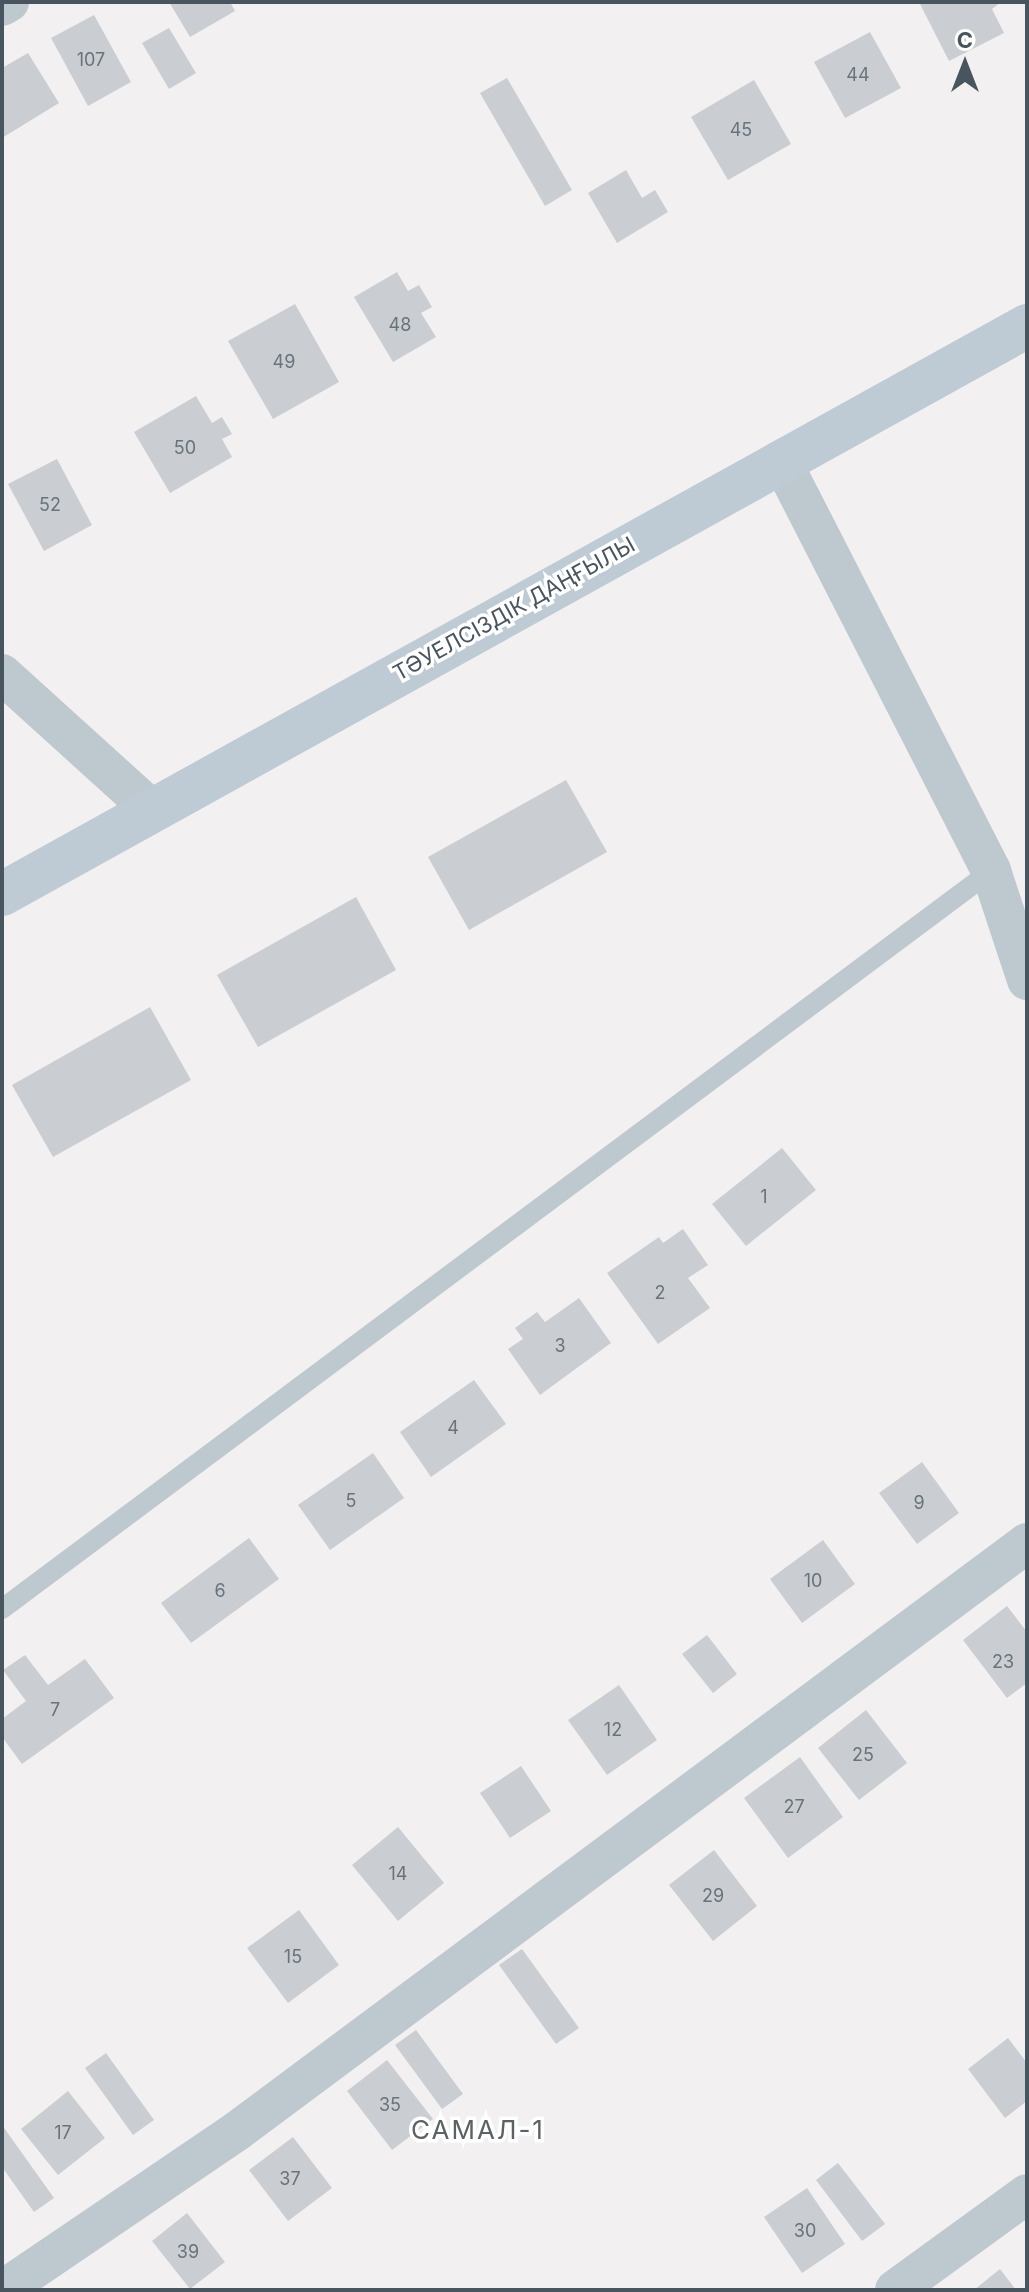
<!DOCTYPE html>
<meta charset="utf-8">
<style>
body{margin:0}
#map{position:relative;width:1029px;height:2292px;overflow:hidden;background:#f2f0f0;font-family:Inter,sans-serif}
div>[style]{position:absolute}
.building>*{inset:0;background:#caced2}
.lane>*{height:20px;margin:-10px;padding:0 10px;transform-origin:10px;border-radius:10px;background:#bec8cf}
.street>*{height:40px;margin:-20px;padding:0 20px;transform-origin:20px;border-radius:20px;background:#bec8cf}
.secondary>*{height:44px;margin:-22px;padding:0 22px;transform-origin:22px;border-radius:22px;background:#becad4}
span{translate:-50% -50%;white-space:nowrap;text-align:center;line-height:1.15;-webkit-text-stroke:7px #fff;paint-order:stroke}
.number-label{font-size:18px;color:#68737b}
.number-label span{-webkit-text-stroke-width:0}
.street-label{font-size:22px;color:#48555e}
.quarter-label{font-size:26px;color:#5c6165;letter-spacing:2px}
.frame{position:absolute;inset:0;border:4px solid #48555e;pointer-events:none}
.north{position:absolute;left:925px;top:24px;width:80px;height:80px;-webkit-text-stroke:6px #fff;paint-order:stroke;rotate:0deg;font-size:22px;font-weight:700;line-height:32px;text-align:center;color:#48555e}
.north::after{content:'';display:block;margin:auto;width:28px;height:36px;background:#48555e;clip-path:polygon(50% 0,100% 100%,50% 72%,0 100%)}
</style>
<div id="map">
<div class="building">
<div style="clip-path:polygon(169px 2px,230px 2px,235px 11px,190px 37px)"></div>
<div style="clip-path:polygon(919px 2px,1001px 2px,992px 9px,1004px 33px,949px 61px)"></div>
<div style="clip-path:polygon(94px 15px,131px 82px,88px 106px,51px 38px)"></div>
<div style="clip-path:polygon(169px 28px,196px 73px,169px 89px,142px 43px)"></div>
<div style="clip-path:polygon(870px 32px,901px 88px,845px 118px,814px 62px)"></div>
<div style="clip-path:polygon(28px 53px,59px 103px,2px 138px,2px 68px)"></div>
<div style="clip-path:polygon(507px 78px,572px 190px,545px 206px,480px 93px)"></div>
<div style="clip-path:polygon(754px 80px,791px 144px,728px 180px,691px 117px)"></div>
<div style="clip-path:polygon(626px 170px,642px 198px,655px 190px,668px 212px,617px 243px,588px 193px)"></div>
<div style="clip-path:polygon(397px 272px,408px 291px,419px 285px,432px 307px,421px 313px,436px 337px,393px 362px,354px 297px)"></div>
<div style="clip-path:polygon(295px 304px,339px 382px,273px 419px,228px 341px)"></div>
<div style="clip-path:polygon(196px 396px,212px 423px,222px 417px,232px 434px,222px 439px,232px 457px,170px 493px,134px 432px)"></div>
<div style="clip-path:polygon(57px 459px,92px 525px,44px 551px,8px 484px)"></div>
<div style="clip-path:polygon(566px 780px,607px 852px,469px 930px,428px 857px)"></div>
<div style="clip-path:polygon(356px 897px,396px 970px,258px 1047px,217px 975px)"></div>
<div style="clip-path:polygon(150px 1007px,191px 1080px,53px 1157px,12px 1085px)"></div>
<div style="clip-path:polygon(782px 1148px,816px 1190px,746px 1246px,712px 1204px)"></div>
<div style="clip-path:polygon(683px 1229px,708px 1265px,688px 1278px,710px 1308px,658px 1344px,607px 1273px,659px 1237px,663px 1243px)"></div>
<div style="clip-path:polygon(579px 1298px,611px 1343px,540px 1395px,508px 1349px,523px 1339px,515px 1328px,537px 1312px,545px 1322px)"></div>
<div style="clip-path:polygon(474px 1380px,506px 1424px,431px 1477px,400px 1432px)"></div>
<div style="clip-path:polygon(373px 1453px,404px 1498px,330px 1550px,298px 1505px)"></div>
<div style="clip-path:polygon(922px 1462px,959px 1513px,917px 1544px,879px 1493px)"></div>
<div style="clip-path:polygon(249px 1538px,279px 1579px,191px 1643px,161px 1603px)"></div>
<div style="clip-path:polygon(823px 1540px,855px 1584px,802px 1623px,770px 1579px)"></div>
<div style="clip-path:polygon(1007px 1606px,1027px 1632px,1027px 1683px,1007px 1698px,963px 1640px)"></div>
<div style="clip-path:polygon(707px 1635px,737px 1674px,713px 1693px,682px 1654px)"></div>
<div style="clip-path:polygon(25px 1655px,48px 1685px,85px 1659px,114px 1698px,22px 1764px,2px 1737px,2px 1719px,26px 1701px,3px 1670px)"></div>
<div style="clip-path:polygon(619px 1685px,657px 1740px,607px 1775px,568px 1720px)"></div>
<div style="clip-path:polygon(866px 1710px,907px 1763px,859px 1800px,818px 1748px)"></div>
<div style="clip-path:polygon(800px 1757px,843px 1817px,788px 1858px,744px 1798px)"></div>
<div style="clip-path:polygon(521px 1766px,551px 1811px,510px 1838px,480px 1793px)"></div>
<div style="clip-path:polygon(398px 1827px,444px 1883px,398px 1921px,352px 1865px)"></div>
<div style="clip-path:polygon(714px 1850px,757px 1906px,713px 1941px,669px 1885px)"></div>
<div style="clip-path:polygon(299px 1910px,339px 1965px,288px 2003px,247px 1948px)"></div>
<div style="clip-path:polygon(522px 1949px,579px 2028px,556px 2044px,499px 1965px)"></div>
<div style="clip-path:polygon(416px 2030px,463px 2094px,442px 2109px,395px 2045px)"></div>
<div style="clip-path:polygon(1008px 2038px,1027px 2063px,1027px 2101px,1005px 2118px,968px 2069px)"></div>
<div style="clip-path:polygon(106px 2053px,154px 2120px,133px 2135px,85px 2068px)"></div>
<div style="clip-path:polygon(387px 2060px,433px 2119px,392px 2150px,347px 2091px)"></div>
<div style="clip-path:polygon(68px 2091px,105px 2138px,58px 2175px,21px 2129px)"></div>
<div style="clip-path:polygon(2px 2125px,54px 2198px,34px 2212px,2px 2167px)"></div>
<div style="clip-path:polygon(293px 2137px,332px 2188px,288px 2221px,249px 2170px)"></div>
<div style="clip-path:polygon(838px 2163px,885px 2224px,862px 2241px,816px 2180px)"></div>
<div style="clip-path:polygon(807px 2188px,845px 2244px,802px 2273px,764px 2217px)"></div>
<div style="clip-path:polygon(187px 2213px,225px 2262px,190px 2289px,152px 2241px)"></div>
<div style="clip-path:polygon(1000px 2269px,1016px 2290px,974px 2290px)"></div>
</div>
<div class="lane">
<div style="left:2px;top:1609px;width:1234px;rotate:-36.73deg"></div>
</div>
<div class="street">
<div style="left:2px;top:6px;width:8px;rotate:-30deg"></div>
<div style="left:781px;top:460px;width:462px;rotate:62.9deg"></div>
<div style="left:991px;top:871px;width:115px;rotate:71.7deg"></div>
<div style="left:2px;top:674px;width:202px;rotate:42.2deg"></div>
<div style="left:3px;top:2290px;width:283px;rotate:-34.2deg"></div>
<div style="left:237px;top:2131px;width:985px;rotate:-36.66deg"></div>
<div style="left:895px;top:2290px;width:163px;rotate:-36deg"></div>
</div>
<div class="secondary">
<div style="left:2px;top:894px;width:1172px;rotate:-28.99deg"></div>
</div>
<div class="number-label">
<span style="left:91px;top:60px">107</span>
<span style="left:858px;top:75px">44</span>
<span style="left:741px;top:130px">45</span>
<span style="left:400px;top:325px">48</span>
<span style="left:284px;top:362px">49</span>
<span style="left:185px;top:448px">50</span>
<span style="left:50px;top:505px">52</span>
<span style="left:764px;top:1197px">1</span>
<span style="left:660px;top:1293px">2</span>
<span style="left:560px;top:1346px">3</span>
<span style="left:453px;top:1428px">4</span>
<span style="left:351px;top:1501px">5</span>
<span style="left:919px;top:1503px">9</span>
<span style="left:813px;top:1581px">10</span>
<span style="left:220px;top:1591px">6</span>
<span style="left:1003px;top:1662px">23</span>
<span style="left:55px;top:1710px">7</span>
<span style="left:613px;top:1730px">12</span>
<span style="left:863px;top:1755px">25</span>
<span style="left:794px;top:1807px">27</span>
<span style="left:398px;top:1874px">14</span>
<span style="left:713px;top:1896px">29</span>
<span style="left:293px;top:1957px">15</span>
<span style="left:390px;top:2105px">35</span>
<span style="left:63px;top:2133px">17</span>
<span style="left:290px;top:2179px">37</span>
<span style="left:805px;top:2231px">30</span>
<span style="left:188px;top:2252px">39</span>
</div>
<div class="street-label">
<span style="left:514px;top:609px;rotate:-29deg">ТӘУЕЛСІЗДІК ДАҢҒЫЛЫ</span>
</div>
<div class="quarter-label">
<span style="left:478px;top:2130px">САМАЛ-1</span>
</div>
<div class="frame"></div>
<div class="north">С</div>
</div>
